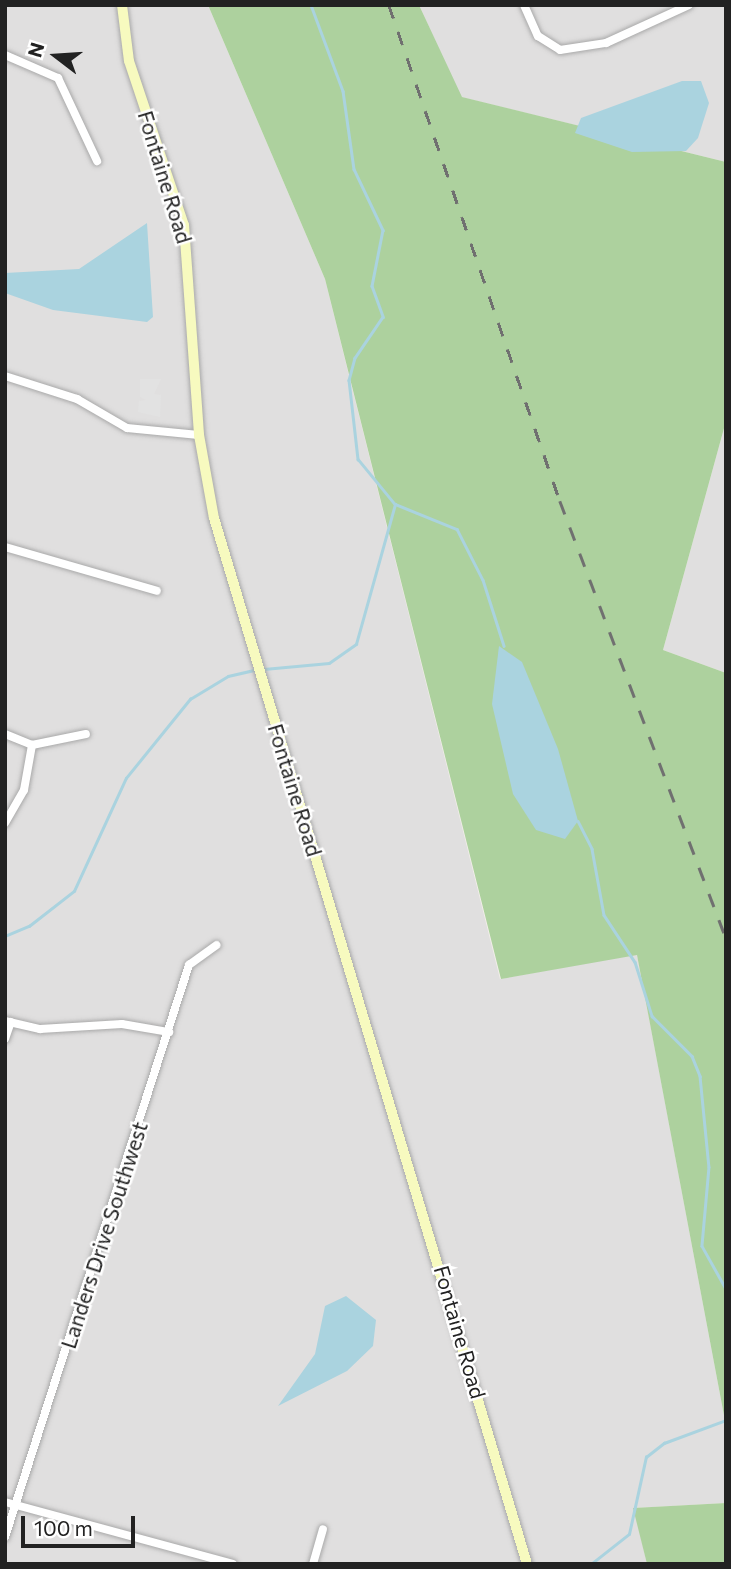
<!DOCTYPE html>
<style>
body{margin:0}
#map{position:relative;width:731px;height:1569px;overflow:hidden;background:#f2efe9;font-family:Commissioner,sans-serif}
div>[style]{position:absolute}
.residential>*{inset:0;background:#e0dfdf}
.forest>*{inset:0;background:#add19e}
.parking>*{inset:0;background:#e2e2e2}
.water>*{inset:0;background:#aad3df}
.stream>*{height:2.5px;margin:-1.25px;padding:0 1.25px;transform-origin:1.25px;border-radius:1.25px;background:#aad3df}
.roads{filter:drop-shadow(0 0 2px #a9a9a9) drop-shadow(0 0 2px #a9a9a9)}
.street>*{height:8px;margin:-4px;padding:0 4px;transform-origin:4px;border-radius:4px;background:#fff}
.secondary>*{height:10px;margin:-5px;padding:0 5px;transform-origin:5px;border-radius:5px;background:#f7fabf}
.rail>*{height:2.5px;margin-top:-1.25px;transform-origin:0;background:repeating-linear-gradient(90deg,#707070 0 14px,transparent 0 28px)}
span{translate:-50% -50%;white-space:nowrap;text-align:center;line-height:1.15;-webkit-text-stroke:5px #fff;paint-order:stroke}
.street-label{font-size:21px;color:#222}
.frame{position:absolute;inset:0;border:7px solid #222;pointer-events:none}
.north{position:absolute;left:21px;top:21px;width:70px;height:70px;-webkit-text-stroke:5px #fff;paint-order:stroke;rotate:287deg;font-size:19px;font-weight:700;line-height:28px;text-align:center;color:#222}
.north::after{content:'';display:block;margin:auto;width:24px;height:32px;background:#222;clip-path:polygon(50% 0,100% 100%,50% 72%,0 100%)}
.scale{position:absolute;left:21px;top:1516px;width:114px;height:32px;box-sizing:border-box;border:4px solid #222;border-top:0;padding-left:9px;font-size:21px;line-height:24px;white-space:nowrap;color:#222;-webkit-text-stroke:5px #fff;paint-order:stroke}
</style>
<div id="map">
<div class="residential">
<div style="clip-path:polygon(5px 5px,208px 5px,325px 279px,500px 979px,637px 954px,726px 1426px,726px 1503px,634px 1508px,647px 1564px,5px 1564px)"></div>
<div style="clip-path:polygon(419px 5px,726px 5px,726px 162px,461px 97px)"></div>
<div style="clip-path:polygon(726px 421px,726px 673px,663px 650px)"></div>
</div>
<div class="forest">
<div style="clip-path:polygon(208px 5px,419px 5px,462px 97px,726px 162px,726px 421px,663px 650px,726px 673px,726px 1426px,637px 955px,501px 979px,325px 279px)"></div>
<div style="clip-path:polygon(726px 1503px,726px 1564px,647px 1564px,633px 1508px)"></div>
</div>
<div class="parking">
<div style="clip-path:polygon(140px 379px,161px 379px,154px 394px,161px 395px,160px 417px,138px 412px,139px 401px,146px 400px,140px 397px)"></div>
</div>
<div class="water">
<div style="clip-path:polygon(682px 81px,701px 81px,709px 103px,698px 138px,686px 151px,632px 152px,575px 133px,581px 118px)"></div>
<div style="clip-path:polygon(147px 223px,153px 317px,147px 322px,53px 310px,5px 293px,5px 273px,79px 269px)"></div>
<div style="clip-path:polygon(499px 646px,522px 662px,558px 749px,578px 821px,565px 839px,536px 830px,513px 794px,492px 704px)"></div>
<div style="clip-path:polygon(346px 1296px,376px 1320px,373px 1346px,347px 1371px,278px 1406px,315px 1354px,325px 1306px)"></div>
</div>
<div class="stream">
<div style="left:311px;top:5px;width:92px;rotate:69.6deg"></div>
<div style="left:343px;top:91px;width:79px;rotate:82deg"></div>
<div style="left:354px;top:169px;width:68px;rotate:64.6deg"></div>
<div style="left:383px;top:230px;width:57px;rotate:101.1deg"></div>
<div style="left:372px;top:286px;width:33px;rotate:70deg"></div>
<div style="left:383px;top:317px;width:50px;rotate:124.3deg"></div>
<div style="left:355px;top:358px;width:23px;rotate:105deg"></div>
<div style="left:349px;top:380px;width:80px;rotate:83.5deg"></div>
<div style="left:358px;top:459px;width:58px;rotate:50.6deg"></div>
<div style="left:395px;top:504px;width:67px;rotate:22deg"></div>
<div style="left:457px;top:529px;width:57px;rotate:63deg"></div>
<div style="left:483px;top:580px;width:69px;rotate:72.3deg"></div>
<div style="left:264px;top:669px;width:65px;rotate:-5.3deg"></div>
<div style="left:329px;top:663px;width:33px;rotate:-35deg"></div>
<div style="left:356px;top:644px;width:145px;rotate:-74.4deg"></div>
<div style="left:578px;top:821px;width:31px;rotate:63deg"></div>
<div style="left:592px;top:849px;width:67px;rotate:79.7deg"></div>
<div style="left:604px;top:915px;width:56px;rotate:56.6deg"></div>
<div style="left:635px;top:962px;width:57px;rotate:72.5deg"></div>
<div style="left:652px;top:1016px;width:57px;rotate:45deg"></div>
<div style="left:692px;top:1056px;width:22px;rotate:68deg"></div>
<div style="left:700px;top:1076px;width:91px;rotate:84.4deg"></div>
<div style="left:709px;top:1167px;width:79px;rotate:95.1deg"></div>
<div style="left:702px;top:1246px;width:49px;rotate:60.8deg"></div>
<div style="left:5px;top:936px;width:26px;rotate:-23deg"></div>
<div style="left:29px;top:926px;width:57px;rotate:-37.9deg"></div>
<div style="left:74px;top:891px;width:124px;rotate:-65.3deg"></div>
<div style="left:126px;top:778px;width:102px;rotate:-51deg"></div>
<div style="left:190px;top:699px;width:44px;rotate:-31.2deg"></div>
<div style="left:228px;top:676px;width:31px;rotate:-13deg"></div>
<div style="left:591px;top:1564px;width:48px;rotate:-38.3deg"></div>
<div style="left:629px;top:1534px;width:79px;rotate:-77.6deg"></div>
<div style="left:646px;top:1457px;width:23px;rotate:-38deg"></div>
<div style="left:664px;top:1443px;width:66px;rotate:-20.4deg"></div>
</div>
<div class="roads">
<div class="street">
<div style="left:524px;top:5px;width:34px;rotate:66deg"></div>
<div style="left:538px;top:36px;width:26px;rotate:32deg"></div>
<div style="left:560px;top:50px;width:47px;rotate:-8.7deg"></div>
<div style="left:606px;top:43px;width:91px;rotate:-24.6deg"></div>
<div style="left:5px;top:55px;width:58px;rotate:23.5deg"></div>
<div style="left:58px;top:78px;width:92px;rotate:64.8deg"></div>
<div style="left:5px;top:376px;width:76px;rotate:17.7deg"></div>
<div style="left:77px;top:399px;width:58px;rotate:30.1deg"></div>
<div style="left:127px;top:428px;width:72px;rotate:5.6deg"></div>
<div style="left:5px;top:547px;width:158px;rotate:16.1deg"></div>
<div style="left:5px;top:734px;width:29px;rotate:22deg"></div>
<div style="left:32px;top:745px;width:55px;rotate:-11.5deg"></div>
<div style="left:5px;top:823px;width:38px;rotate:-60deg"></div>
<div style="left:24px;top:790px;width:46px;rotate:-79.9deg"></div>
<div style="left:5px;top:1021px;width:36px;rotate:13deg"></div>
<div style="left:40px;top:1029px;width:82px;rotate:-3.5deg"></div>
<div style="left:122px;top:1024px;width:48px;rotate:9.7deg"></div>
<div style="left:5px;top:1039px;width:18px;rotate:-71deg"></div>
<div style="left:5px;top:1502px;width:236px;rotate:15.2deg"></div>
<div style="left:5px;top:1537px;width:601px;rotate:-72.17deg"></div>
<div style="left:189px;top:965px;width:34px;rotate:-36deg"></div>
<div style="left:313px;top:1564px;width:36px;rotate:-74deg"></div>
</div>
<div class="secondary">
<div style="left:122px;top:5px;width:56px;rotate:82.9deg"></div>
<div style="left:129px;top:61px;width:173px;rotate:71.5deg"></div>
<div style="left:184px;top:225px;width:211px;rotate:85.9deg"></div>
<div style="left:199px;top:435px;width:84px;rotate:79.8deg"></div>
<div style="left:214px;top:518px;width:1092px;rotate:73.34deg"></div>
</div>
</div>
<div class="rail">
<div style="left:389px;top:5px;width:525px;rotate:70.98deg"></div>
<div style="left:560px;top:501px;width:467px;rotate:69.2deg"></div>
</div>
<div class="street-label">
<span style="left:165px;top:177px;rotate:73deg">Fontaine Road</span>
<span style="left:295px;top:790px;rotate:73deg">Fontaine Road</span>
<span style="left:104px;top:1235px;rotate:-72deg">Landers Drive Southwest</span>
<span style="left:460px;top:1332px;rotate:74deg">Fontaine Road</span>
</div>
<div class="frame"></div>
<div class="north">N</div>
<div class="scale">100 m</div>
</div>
